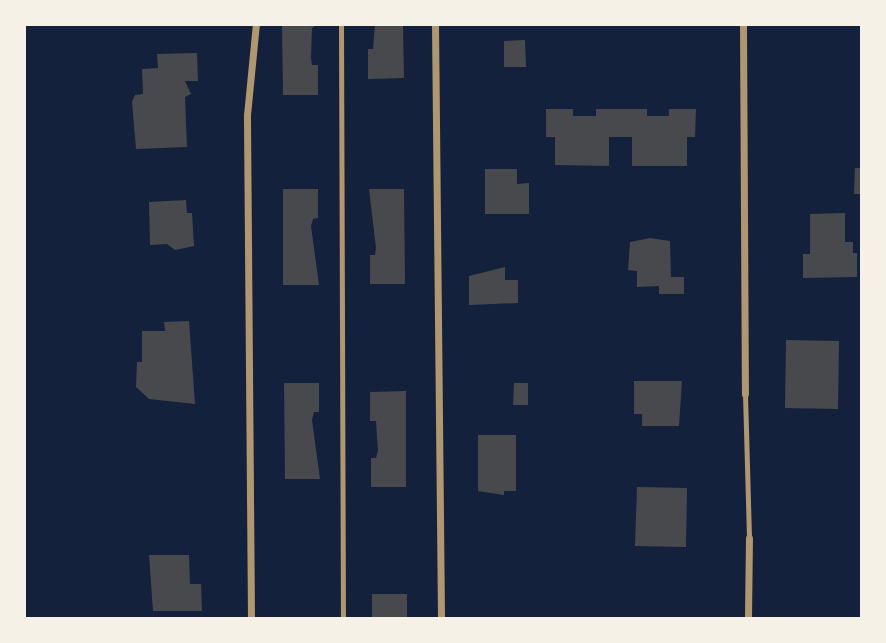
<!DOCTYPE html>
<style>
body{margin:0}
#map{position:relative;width:886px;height:643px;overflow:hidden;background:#14213d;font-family:Inter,sans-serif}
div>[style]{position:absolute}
.building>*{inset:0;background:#48494c}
.service>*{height:5px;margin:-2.5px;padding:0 2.5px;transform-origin:2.5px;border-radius:2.5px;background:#b1986c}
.minor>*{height:7px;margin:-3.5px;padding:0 3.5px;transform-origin:3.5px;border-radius:3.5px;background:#b1986c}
span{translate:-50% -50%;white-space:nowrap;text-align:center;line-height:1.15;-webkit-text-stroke:7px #f6f1e7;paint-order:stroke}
.frame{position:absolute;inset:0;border:26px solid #f6f1e7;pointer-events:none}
</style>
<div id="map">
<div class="building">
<div style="clip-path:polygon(282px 24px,318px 24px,312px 28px,311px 58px,312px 65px,318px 65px,318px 95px,283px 95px)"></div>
<div style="clip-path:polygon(375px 24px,403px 24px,404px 78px,368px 79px,368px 49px,373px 49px)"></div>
<div style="clip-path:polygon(525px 40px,526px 67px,504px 67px,504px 41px)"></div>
<div style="clip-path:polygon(197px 53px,198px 81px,185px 81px,191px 94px,185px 97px,187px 147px,136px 149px,132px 102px,135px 95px,143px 94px,142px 69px,158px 68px,157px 54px)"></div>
<div style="clip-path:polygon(546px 109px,573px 109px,573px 116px,596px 116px,596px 109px,647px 109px,647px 116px,669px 116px,669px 109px,696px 109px,695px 137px,687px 137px,687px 166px,632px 166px,632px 137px,609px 137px,609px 166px,555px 165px,555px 137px,546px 137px)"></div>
<div style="clip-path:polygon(855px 168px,862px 168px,862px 194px,854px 194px)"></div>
<div style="clip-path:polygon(485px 169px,517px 169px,517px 184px,529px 183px,529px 214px,485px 214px)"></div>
<div style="clip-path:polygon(283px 189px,318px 189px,318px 218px,313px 219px,311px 226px,319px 285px,283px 285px)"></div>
<div style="clip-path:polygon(369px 189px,404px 189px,405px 284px,370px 284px,370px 255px,375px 255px,376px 248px)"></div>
<div style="clip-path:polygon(186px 200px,187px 213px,192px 213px,194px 246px,175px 250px,167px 244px,150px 245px,149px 202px)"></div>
<div style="clip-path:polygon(845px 213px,845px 242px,853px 242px,853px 253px,857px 253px,857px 277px,803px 278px,803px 254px,810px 254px,810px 214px)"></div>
<div style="clip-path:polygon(650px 238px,670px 241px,671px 277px,684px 277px,684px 294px,659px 294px,659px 286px,637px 287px,637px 271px,628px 270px,630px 242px)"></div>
<div style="clip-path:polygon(505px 267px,505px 280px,518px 280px,518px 303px,469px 305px,469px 276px)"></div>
<div style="clip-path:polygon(189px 321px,195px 404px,149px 399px,136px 387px,137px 362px,142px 362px,142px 331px,165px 331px,164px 322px)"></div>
<div style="clip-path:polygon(786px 340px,839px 341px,838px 409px,785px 408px)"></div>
<div style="clip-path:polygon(634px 381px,682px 381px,679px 426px,642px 426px,642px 414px,634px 414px)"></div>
<div style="clip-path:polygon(284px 383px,319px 383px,319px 412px,314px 412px,312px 420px,320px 479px,285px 479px)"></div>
<div style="clip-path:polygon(514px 383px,528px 383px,528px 405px,513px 405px)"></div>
<div style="clip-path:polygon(406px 391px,406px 487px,371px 487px,371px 458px,376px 458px,378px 451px,376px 421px,370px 421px,370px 392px)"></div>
<div style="clip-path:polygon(478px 435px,516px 435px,516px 491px,504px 491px,504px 495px,478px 491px)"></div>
<div style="clip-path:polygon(637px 487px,687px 488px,686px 547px,635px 546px)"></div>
<div style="clip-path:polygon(149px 555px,189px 555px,190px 584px,201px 584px,202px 611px,153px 611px)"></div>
<div style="clip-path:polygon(372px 594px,407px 594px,407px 618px,372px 618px)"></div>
</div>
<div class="service">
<div style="left:341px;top:24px;width:594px;rotate:89.81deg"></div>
<div style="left:745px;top:394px;width:144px;rotate:88.4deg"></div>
</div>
<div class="minor">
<div style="left:435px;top:24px;width:594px;rotate:89.42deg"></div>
<div style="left:743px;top:24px;width:370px;rotate:89.7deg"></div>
<div style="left:251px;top:618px;width:503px;rotate:-90.46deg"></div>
<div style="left:247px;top:115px;width:91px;rotate:-84.4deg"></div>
<div style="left:748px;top:618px;width:80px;rotate:-89.3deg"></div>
</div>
<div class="frame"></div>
</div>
